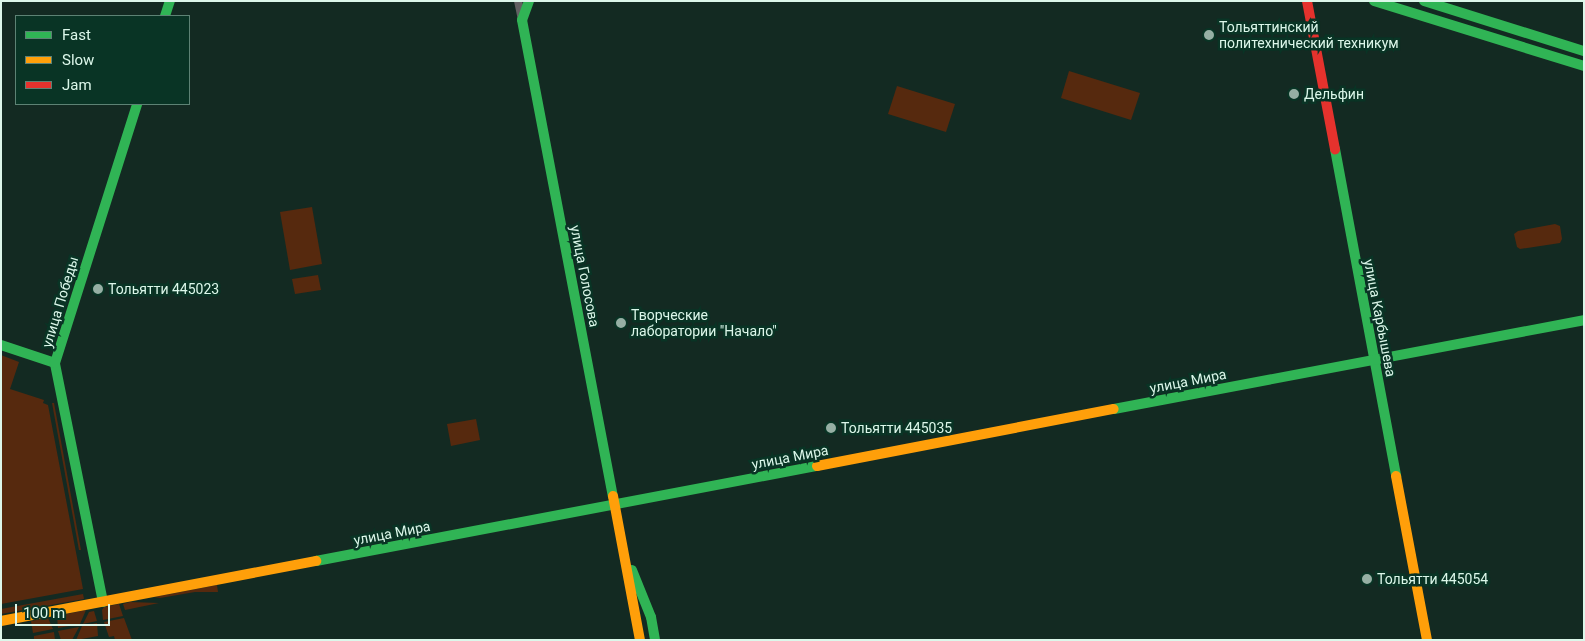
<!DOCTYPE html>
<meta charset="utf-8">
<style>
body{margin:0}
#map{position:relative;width:1585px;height:641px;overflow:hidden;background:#132a22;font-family:Roboto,sans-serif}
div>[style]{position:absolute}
.green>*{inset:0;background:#56290e}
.street>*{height:8px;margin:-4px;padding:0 4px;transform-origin:4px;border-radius:4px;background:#626062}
.fast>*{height:10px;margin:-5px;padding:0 5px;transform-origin:5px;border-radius:5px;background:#30b455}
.slow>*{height:10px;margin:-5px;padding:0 5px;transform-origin:5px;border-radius:5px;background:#ff9f0a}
.jam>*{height:10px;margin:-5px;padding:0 5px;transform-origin:5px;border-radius:5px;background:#e5322d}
.dots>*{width:14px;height:14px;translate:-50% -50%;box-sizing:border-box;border:2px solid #093425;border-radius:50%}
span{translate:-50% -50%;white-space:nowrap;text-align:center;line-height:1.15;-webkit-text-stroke:5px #093425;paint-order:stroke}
.poi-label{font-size:14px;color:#dcf7ea}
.left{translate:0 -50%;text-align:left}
.street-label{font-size:14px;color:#dcf7ea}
.frame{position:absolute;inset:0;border:2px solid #dcf7ea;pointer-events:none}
.legend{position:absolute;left:15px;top:15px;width:175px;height:90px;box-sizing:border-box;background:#093425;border:1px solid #5d8274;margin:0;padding:6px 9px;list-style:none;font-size:15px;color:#dcf7ea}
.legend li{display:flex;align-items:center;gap:10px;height:25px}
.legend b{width:25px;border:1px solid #5d8274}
.scale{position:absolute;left:15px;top:604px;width:95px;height:22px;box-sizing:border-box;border:2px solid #dcf7ea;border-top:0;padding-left:6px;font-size:15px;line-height:18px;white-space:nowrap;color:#dcf7ea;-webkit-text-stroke:4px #093425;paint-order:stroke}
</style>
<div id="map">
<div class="green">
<div style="clip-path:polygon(1069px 71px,1140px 93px,1131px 120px,1061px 98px)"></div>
<div style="clip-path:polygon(897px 86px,955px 104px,946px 132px,888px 114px)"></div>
<div style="clip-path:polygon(312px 207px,322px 264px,290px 270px,280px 212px)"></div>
<div style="clip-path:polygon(1555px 224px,1560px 226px,1562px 239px,1560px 243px,1520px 249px,1517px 247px,1514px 234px,1518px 231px)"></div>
<div style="clip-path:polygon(318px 275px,321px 290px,295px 294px,292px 279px)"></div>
<div style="clip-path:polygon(1px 355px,19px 362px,10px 389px,44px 400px,43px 403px,48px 405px,83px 589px,1px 604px)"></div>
<div style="clip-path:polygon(52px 403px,54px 403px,81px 550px,79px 550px)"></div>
<div style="clip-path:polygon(476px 419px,480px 440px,451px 446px,447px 424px)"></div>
<div style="clip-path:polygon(217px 585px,218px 592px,195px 592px,160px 598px,154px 597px)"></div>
<div style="clip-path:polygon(83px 594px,84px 599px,1px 614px,1px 609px)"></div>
<div style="clip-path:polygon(130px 602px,159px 603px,125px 610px,123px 604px)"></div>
<div style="clip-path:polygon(119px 604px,123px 616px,103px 620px,102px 610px,104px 607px)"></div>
<div style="clip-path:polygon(86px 610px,80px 624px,58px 628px,57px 616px)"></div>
<div style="clip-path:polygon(94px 611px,97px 621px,83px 624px,89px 612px)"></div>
<div style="clip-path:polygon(48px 618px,53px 629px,33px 633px,31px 621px)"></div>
<div style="clip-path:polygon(124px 618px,132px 640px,115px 640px,114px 636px,109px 637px,104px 622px)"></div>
<div style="clip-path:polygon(97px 623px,98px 636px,76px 640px,82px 626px)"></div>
<div style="clip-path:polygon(79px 627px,72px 640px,61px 640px,58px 631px)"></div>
<div style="clip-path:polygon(54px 632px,55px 640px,34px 640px,34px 636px)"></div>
</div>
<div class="street">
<div style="left:518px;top:1px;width:19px;rotate:78deg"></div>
</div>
<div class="fast">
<div style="left:529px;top:1px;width:20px;rotate:110deg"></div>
<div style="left:522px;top:20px;width:485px;rotate:79.2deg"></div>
<div style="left:1374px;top:1px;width:220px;rotate:17.2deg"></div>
<div style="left:1424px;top:1px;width:168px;rotate:17.4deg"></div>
<div style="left:165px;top:16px;width:16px;rotate:-72deg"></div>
<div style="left:1335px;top:149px;width:333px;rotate:79.4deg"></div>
<div style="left:1px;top:345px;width:57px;rotate:18.4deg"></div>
<div style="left:1114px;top:409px;width:478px;rotate:-10.7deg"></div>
<div style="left:316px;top:561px;width:510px;rotate:-10.74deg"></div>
<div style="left:632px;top:570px;width:51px;rotate:68deg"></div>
<div style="left:651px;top:617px;width:23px;rotate:80deg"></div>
<div style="left:103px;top:602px;width:244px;rotate:-101.4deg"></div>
<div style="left:55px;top:363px;width:272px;rotate:-72.4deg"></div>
</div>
<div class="slow">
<div style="left:817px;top:466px;width:302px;rotate:-10.9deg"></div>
<div style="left:1396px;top:476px;width:167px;rotate:79.3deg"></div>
<div style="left:613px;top:496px;width:147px;rotate:79.4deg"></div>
<div style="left:1px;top:621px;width:321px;rotate:-10.8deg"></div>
</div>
<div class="jam">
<div style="left:1307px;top:1px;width:151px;rotate:79.3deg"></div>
</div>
<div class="dots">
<div style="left:1209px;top:35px;background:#96afa4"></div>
<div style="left:1294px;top:94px;background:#96afa4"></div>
<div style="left:98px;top:289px;background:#96afa4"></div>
<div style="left:621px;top:323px;background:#96afa4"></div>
<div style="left:831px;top:428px;background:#96afa4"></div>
<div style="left:1367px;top:579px;background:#96afa4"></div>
</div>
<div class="poi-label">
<span class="left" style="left:1219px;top:35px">Тольяттинский<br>политехнический техникум</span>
<span class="left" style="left:1304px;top:94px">Дельфин</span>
<span class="left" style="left:108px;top:289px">Тольятти 445023</span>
<span class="left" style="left:631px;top:323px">Творческие<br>лаборатории "Начало"</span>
<span class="left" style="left:841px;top:428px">Тольятти 445035</span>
<span class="left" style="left:1377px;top:579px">Тольятти 445054</span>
</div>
<div class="street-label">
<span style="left:585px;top:276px;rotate:79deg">улица Голосова</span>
<span style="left:60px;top:302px;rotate:-73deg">улица Победы</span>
<span style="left:1380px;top:318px;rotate:79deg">улица Карбышева</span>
<span style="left:1188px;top:381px;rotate:-11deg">улица Мира</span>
<span style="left:790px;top:457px;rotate:-11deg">улица Мира</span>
<span style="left:392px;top:533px;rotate:-11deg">улица Мира</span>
</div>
<div class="frame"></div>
<ul class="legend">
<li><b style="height:6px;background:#30b455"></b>Fast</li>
<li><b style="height:6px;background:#ff9f0a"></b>Slow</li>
<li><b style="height:6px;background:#e5322d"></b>Jam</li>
</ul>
<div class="scale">100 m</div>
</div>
